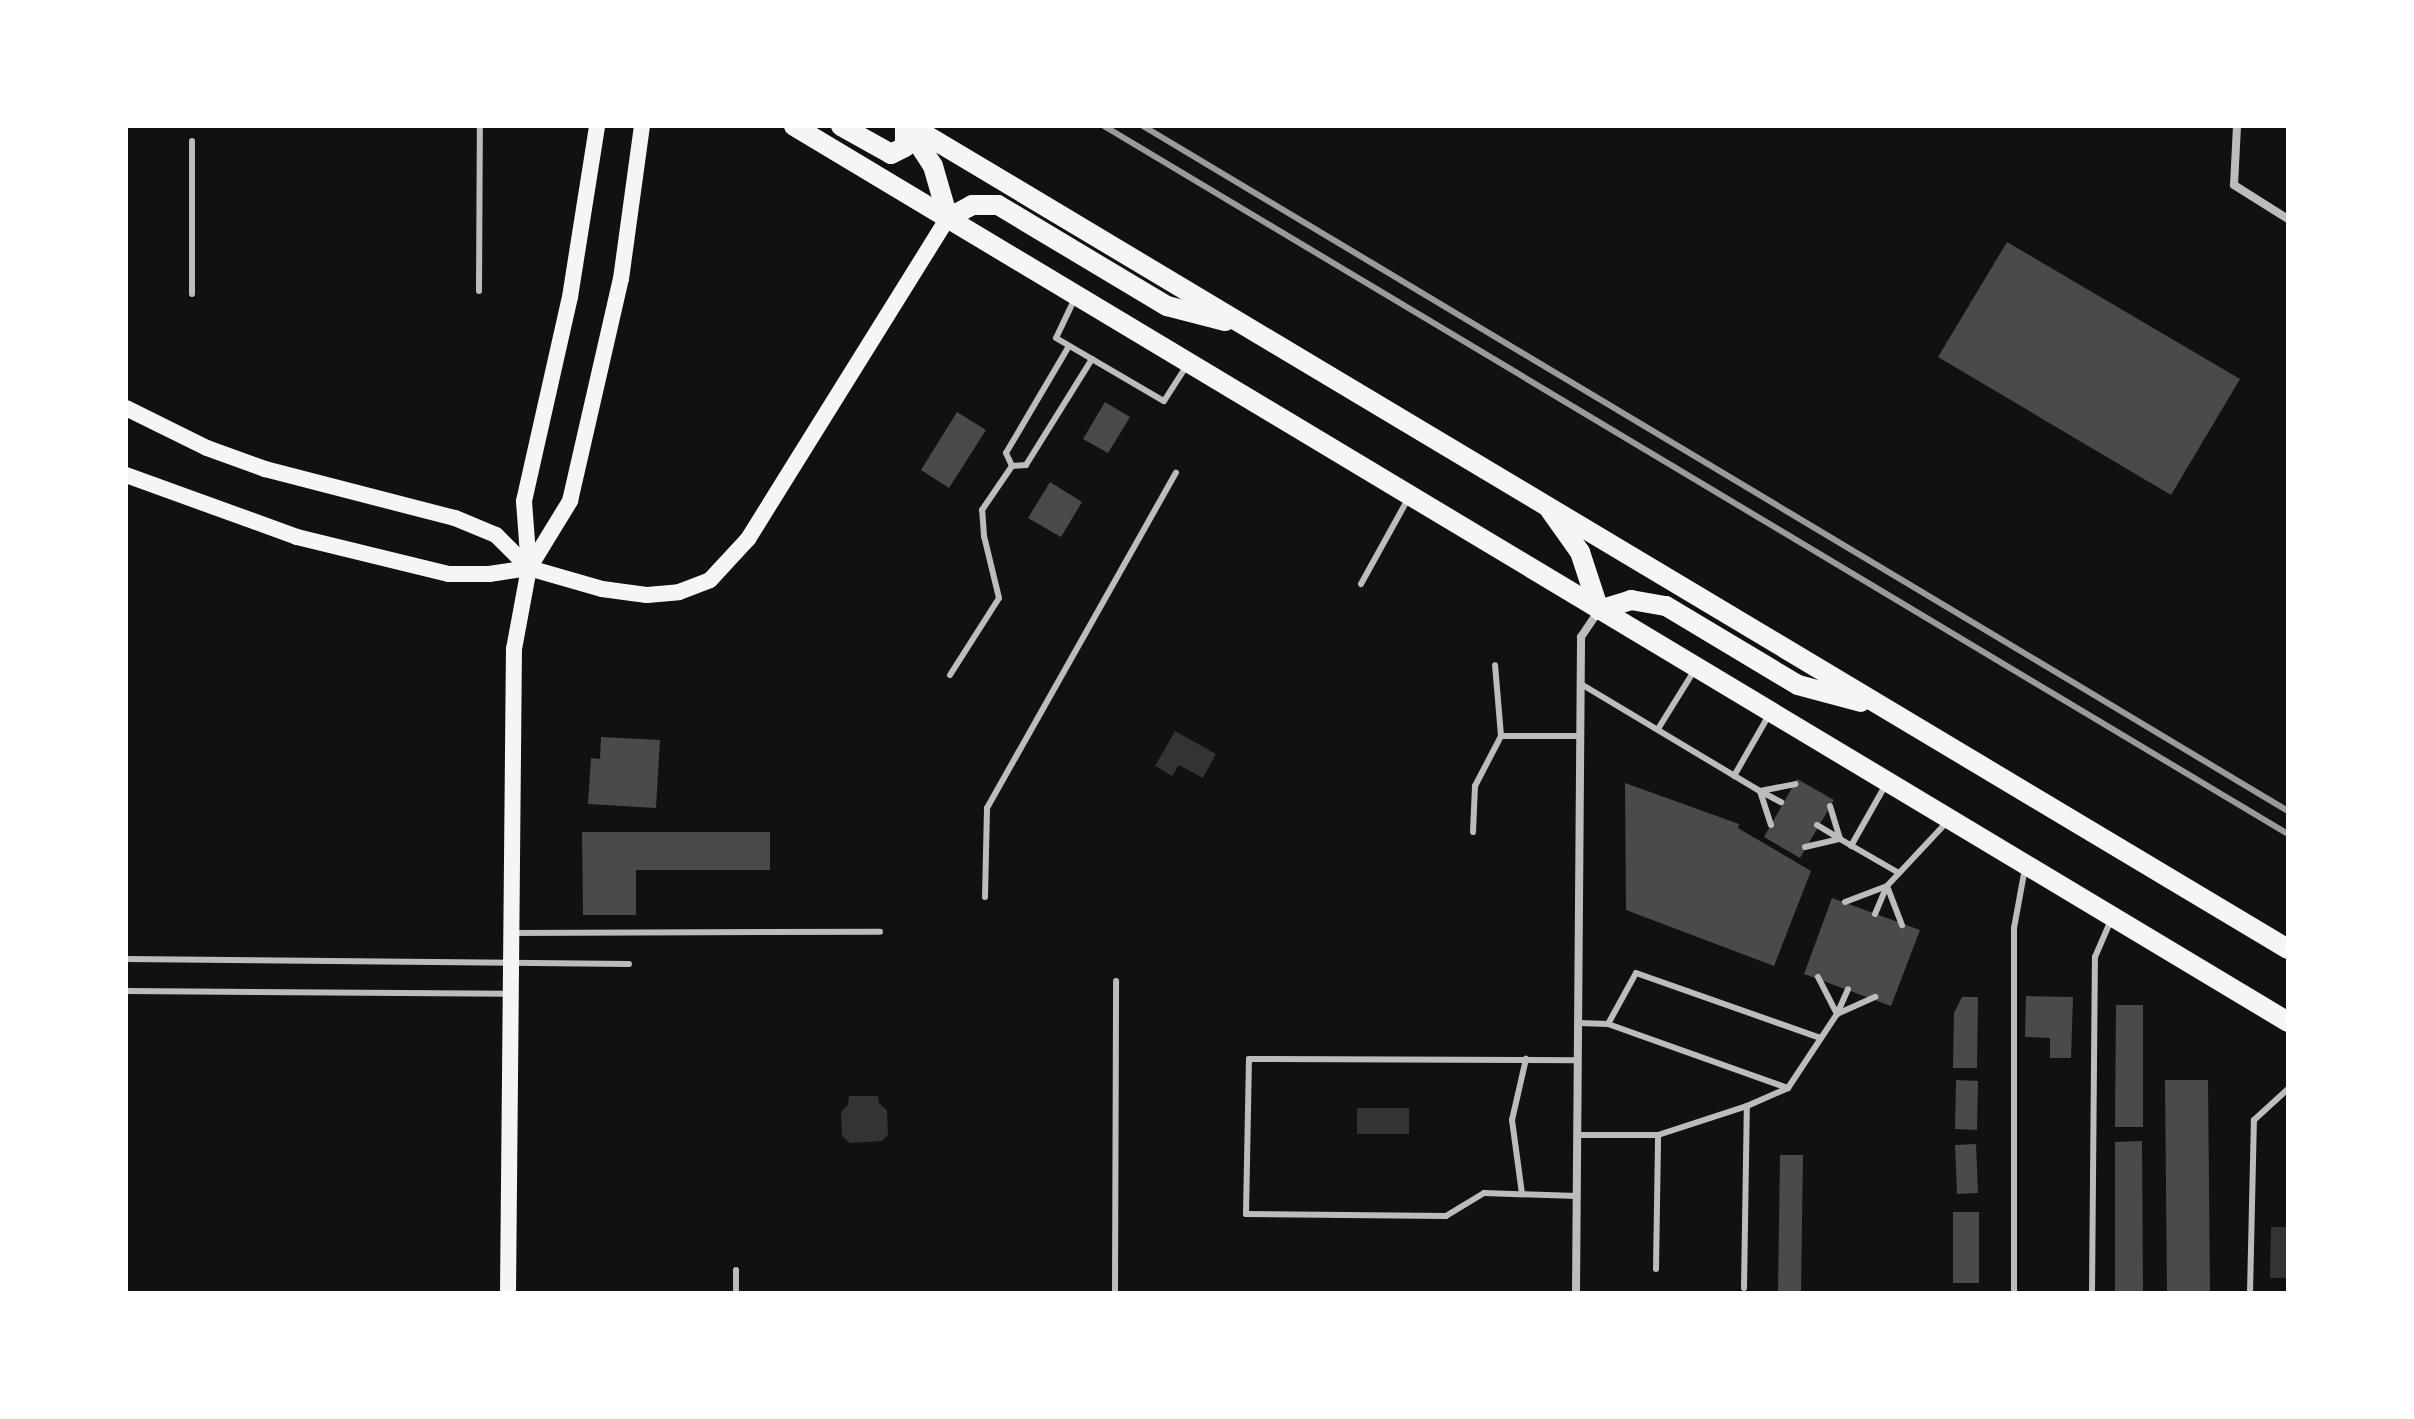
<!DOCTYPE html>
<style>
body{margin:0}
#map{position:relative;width:2414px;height:1419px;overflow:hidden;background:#111;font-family:"Archivo Narrow",sans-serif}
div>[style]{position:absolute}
.water>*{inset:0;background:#333}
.building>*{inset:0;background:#4a4a4a}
.service>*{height:6px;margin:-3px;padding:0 3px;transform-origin:3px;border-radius:3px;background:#bcbcbc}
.minor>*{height:8px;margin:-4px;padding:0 4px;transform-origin:4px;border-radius:4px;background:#bcbcbc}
.secondary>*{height:16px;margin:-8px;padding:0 8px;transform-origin:8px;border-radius:8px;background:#f5f5f5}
.primary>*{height:20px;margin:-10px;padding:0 10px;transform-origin:10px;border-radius:10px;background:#f5f5f5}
.rail>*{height:6px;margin:-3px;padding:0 3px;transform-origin:3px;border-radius:3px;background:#9a9a9a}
span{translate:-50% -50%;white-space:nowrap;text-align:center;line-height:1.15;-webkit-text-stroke:8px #fff;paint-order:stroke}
.frame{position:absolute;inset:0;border:128px solid #fff;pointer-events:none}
</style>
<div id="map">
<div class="water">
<div style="clip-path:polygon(1175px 731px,1216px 754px,1203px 778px,1179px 765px,1172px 776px,1155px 766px)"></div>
<div style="clip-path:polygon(849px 1096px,878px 1096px,879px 1103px,887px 1110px,888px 1135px,882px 1141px,850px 1143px,842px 1136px,841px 1112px,848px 1105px)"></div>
<div style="clip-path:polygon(1357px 1108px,1409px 1108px,1409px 1134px,1357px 1134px)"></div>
<div style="clip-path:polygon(2271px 1227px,2288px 1227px,2288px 1278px,2270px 1278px)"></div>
</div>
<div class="building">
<div style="clip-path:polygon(2007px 242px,2240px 379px,2171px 495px,1938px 357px)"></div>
<div style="clip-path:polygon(1105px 402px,1130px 417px,1108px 453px,1083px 439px)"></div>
<div style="clip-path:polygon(957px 412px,986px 430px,949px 488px,921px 470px)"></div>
<div style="clip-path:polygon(1050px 482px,1082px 502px,1061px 537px,1028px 518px)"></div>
<div style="clip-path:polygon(601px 737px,660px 740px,656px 808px,588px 804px,591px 758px,600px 759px)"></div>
<div style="clip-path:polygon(1797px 779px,1834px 800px,1800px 858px,1764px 837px)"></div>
<div style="clip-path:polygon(1625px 783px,1739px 824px,1738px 828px,1811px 871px,1774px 966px,1626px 910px)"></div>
<div style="clip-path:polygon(582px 832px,770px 832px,770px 870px,636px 870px,636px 915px,583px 915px)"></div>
<div style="clip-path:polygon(1832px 898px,1920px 930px,1891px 1006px,1804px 974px)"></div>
<div style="clip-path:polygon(2026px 996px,2073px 997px,2071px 1058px,2050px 1058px,2050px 1038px,2025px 1037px)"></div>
<div style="clip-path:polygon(1962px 997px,1978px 997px,1977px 1068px,1953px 1068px,1954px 1013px)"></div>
<div style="clip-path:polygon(2116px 1005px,2143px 1005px,2143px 1127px,2115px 1127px)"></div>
<div style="clip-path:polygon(1956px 1080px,1978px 1081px,1977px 1130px,1955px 1129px)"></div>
<div style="clip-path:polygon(2165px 1080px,2208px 1080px,2210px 1293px,2167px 1293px)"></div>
<div style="clip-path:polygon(2142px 1141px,2143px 1293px,2115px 1293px,2115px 1142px)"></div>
<div style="clip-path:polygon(1976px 1144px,1978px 1193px,1957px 1194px,1955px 1145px)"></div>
<div style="clip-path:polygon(1780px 1155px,1803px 1155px,1801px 1293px,1778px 1293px)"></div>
<div style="clip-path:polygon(1953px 1212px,1979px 1212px,1979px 1283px,1953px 1283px)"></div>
</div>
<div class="service">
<div style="left:192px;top:141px;width:153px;rotate:90deg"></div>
<div style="left:479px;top:291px;width:165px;rotate:-89.7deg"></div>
<div style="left:1075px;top:298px;width:44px;rotate:115.4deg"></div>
<div style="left:1056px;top:338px;width:125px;rotate:30.3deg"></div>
<div style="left:1164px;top:401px;width:43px;rotate:-57.4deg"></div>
<div style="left:1069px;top:346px;width:124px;rotate:120.5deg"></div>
<div style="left:1006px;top:453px;width:14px;rotate:65deg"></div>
<div style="left:1012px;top:466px;width:14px;rotate:-4deg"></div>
<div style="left:1026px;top:465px;width:125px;rotate:-58.1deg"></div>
<div style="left:1361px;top:584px;width:97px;rotate:-61.1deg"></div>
<div style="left:950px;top:675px;width:91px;rotate:-57.5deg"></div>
<div style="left:999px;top:598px;width:64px;rotate:-103.6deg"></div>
<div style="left:984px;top:536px;width:26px;rotate:-94deg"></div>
<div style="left:982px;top:510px;width:53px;rotate:-55.7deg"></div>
<div style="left:1581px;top:684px;width:209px;rotate:30.9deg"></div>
<div style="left:1760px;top:791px;width:36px;rotate:-11deg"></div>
<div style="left:1658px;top:729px;width:68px;rotate:-58.2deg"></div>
<div style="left:1501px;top:736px;width:80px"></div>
<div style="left:1734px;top:776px;width:70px;rotate:-60.2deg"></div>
<div style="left:1830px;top:806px;width:34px;rotate:73deg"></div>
<div style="left:1771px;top:825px;width:36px;rotate:-108deg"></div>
<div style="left:1760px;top:791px;width:24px;rotate:28deg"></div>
<div style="left:1817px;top:825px;width:27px;rotate:31deg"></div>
<div style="left:1473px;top:832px;width:46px;rotate:-87.5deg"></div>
<div style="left:1475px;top:786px;width:56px;rotate:-62.5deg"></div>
<div style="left:1501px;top:736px;width:71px;rotate:-94.8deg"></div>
<div style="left:1851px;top:846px;width:69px;rotate:-60.5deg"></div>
<div style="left:1805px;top:847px;width:36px;rotate:-13deg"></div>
<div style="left:1840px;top:839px;width:68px;rotate:30deg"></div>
<div style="left:985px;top:897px;width:89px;rotate:-88.7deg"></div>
<div style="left:987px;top:808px;width:385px;rotate:-60.6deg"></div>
<div style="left:1845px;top:902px;width:45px;rotate:-20.9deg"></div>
<div style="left:1887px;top:886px;width:42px;rotate:69deg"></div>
<div style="left:1875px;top:914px;width:30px;rotate:-67deg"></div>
<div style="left:1887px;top:886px;width:86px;rotate:-46.9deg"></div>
<div style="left:511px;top:933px;width:369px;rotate:-0.2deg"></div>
<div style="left:126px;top:959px;width:503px;rotate:0.57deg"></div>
<div style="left:1818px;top:977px;width:42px;rotate:62.8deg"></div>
<div style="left:1837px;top:1014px;width:42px;rotate:-24.1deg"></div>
<div style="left:126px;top:991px;width:384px;rotate:0.4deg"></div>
<div style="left:1579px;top:1023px;width:29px;rotate:2deg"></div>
<div style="left:1608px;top:1024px;width:58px;rotate:-61.2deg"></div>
<div style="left:1636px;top:973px;width:196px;rotate:19.4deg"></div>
<div style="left:1608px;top:1024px;width:191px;rotate:19.6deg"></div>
<div style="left:1577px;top:1135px;width:81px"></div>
<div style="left:1658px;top:1135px;width:94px;rotate:-18deg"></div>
<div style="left:1747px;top:1106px;width:45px;rotate:-23.7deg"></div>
<div style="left:1788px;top:1088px;width:89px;rotate:-56.5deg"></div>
<div style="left:1837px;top:1014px;width:27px;rotate:-66deg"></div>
<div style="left:1522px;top:1194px;width:75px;rotate:-97.7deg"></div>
<div style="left:1512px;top:1120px;width:63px;rotate:-77.1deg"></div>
<div style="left:1577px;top:1196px;width:93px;rotate:-178.2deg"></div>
<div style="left:1484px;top:1193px;width:44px;rotate:148.8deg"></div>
<div style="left:1446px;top:1216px;width:200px;rotate:-179.4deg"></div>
<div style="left:1246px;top:1214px;width:155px;rotate:-88.9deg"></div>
<div style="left:1249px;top:1059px;width:329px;rotate:0.2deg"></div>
<div style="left:1656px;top:1269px;width:134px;rotate:-89.1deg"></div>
<div style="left:736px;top:1270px;width:23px;rotate:90deg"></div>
<div style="left:1744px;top:1288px;width:182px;rotate:-89.1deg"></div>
<div style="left:1115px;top:1293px;width:312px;rotate:-89.8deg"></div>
<div style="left:2014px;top:1293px;width:365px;rotate:-90deg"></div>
<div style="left:2014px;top:928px;width:61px;rotate:-79.6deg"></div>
<div style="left:2092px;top:1293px;width:336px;rotate:-89.5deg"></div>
<div style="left:2095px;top:957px;width:40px;rotate:-66.6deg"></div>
<div style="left:2250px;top:1293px;width:173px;rotate:-88.7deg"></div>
<div style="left:2254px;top:1120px;width:46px;rotate:-42.4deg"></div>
</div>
<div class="minor">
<div style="left:2237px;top:126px;width:59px;rotate:92.9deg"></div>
<div style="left:2234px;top:185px;width:64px;rotate:32.2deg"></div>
<div style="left:1576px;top:1293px;width:656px;rotate:-89.56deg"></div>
<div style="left:1581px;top:637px;width:32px;rotate:-56deg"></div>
</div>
<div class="secondary">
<div style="left:126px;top:408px;width:90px;rotate:26.3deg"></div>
<div style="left:207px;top:448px;width:62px;rotate:19.9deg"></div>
<div style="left:265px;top:469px;width:196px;rotate:14.5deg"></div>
<div style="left:455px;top:518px;width:44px;rotate:22.5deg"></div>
<div style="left:496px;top:535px;width:47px;rotate:45deg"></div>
<div style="left:126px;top:475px;width:182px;rotate:19.9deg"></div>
<div style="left:297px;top:537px;width:156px;rotate:13.7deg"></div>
<div style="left:449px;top:574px;width:40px"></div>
<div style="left:489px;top:574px;width:40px;rotate:-8.5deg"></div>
<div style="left:529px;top:568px;width:76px;rotate:16deg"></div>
<div style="left:602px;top:589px;width:45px;rotate:7.6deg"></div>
<div style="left:647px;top:595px;width:32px;rotate:-5deg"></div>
<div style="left:679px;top:592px;width:33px;rotate:-21deg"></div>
<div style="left:710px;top:580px;width:56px;rotate:-47.2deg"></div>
<div style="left:748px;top:539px;width:378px;rotate:-58.1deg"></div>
<div style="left:529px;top:568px;width:79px;rotate:-58.5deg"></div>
<div style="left:570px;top:501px;width:228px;rotate:-77.1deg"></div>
<div style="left:621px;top:279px;width:154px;rotate:-82.2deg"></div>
<div style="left:508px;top:1293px;width:644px;rotate:-89.47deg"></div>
<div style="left:514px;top:649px;width:82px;rotate:-79.5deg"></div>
<div style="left:529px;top:568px;width:67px;rotate:-94.3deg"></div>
<div style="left:524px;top:501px;width:209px;rotate:-77.3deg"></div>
<div style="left:570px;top:297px;width:173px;rotate:-81deg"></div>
</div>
<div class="primary">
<div style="left:794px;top:126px;width:1742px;rotate:30.95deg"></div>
<div style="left:841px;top:126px;width:57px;rotate:29.2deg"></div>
<div style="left:891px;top:154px;width:16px;rotate:-27deg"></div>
<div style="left:905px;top:147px;width:21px;rotate:-90deg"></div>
<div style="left:907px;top:126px;width:48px;rotate:57deg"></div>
<div style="left:933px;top:166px;width:54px;rotate:73.9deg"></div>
<div style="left:948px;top:218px;width:27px;rotate:-28deg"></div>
<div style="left:972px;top:205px;width:26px"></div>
<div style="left:998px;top:205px;width:197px;rotate:30.9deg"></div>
<div style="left:1167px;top:306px;width:60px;rotate:14.5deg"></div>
<div style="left:911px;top:126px;width:1604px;rotate:30.87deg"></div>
<div style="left:1550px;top:510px;width:52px;rotate:54.5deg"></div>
<div style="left:1580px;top:552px;width:61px;rotate:71.9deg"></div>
<div style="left:1599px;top:610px;width:34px;rotate:-17deg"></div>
<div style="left:1631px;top:600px;width:36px;rotate:10deg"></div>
<div style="left:1666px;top:606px;width:154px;rotate:30.9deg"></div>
<div style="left:1798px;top:685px;width:65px;rotate:15.1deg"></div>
</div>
<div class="rail">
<div style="left:1104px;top:126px;width:1380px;rotate:30.88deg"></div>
<div style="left:1143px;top:126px;width:1334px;rotate:30.89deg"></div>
</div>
<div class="frame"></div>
</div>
